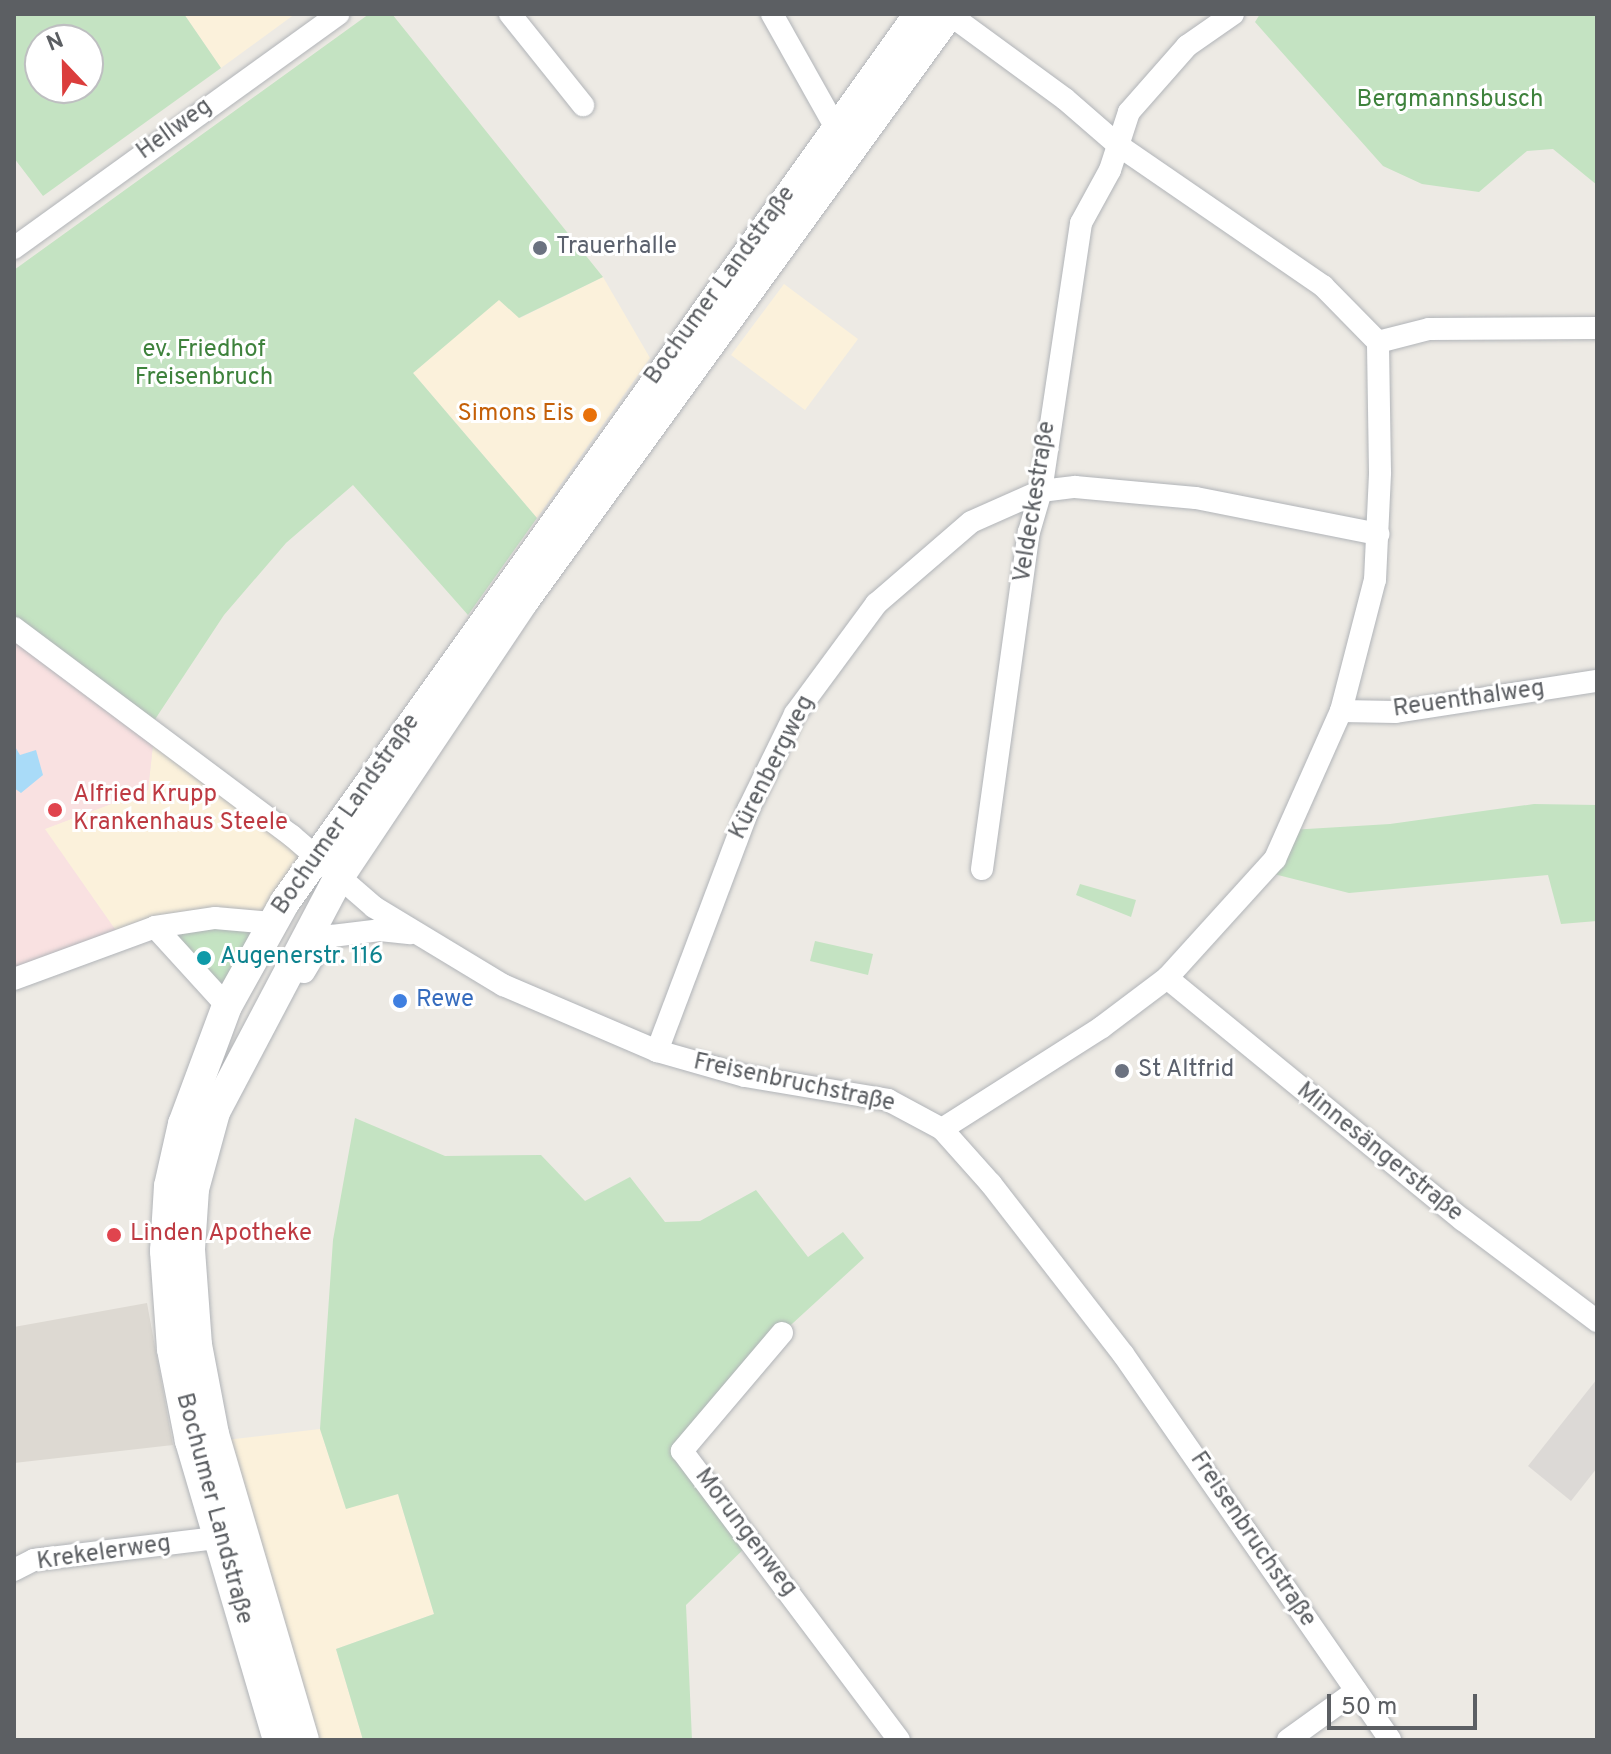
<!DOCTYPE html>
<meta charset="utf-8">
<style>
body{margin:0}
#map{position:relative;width:1611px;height:1754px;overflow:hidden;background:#edeae4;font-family:Overpass,sans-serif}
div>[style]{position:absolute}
.commercial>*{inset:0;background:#fbf1db}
.industrial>*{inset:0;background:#dcd9d6}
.education>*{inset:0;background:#ddd9d2}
.medical>*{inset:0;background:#f9e1e1}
.green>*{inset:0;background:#c4e3c2}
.water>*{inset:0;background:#a9dbf8}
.roads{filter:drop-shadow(0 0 2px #b1b4b8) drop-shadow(0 0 2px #b1b4b8)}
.minor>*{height:22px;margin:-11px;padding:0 11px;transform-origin:11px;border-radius:11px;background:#fff}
.secondary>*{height:30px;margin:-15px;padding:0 15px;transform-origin:15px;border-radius:15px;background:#fff}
.dots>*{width:22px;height:22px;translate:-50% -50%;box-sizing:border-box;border:4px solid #fff;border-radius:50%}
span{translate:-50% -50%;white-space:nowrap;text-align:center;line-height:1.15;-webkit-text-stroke:6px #fff;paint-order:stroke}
.park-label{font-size:24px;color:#3e823c}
.street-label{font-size:24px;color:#5c5f63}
.worship-label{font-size:24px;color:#5b616d}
.left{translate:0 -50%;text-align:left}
.food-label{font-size:24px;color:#c56008}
.right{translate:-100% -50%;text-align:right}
.health-label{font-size:24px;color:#be3a42}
.culture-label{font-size:24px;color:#0d838f}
.shop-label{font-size:24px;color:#366cbe}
.frame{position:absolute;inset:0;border:16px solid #5c5f63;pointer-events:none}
.north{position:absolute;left:24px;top:24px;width:80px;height:80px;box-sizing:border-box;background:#fff;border:2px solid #bebfc1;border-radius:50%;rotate:338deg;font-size:22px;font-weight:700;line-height:32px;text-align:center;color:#5c5f63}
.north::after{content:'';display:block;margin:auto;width:28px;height:36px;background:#db3d3c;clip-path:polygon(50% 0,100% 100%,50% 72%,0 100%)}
.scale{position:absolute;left:1327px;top:1694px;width:150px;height:36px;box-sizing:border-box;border:4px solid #5c5f63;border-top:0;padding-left:10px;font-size:24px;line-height:28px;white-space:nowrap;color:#5c5f63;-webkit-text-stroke:6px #fff;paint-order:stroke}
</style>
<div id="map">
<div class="commercial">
<div style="clip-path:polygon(184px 14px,295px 14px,221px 68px)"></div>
<div style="clip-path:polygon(603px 277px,650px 358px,537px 518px,413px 373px,499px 299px,520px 318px)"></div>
<div style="clip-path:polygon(784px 284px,858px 339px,805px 410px,731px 355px)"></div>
<div style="clip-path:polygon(154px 736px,317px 857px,272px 923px,119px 935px,44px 829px,148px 790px)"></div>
<div style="clip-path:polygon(320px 1429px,346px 1508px,398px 1494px,434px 1614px,336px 1649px,363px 1740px,305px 1740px,217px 1441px)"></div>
</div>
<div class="industrial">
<div style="clip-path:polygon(1597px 1379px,1597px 1468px,1571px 1501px,1528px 1466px)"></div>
</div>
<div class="education">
<div style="clip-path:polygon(147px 1303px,173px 1445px,14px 1463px,14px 1327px)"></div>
</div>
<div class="medical">
<div style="clip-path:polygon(14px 629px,154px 736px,148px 790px,45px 829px,119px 935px,14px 978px)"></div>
</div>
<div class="green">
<div style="clip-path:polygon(evenodd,14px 14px,184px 14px,221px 68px,43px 196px,14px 158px,14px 14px,40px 40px,88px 40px,88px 88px,40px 88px,40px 40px)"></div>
<div style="clip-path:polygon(369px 14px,392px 14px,603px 277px,519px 318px,499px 300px,413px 373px,537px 518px,468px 615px,353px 485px,286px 543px,224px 615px,148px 730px,14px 627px,14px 270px)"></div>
<div style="clip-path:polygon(1260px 14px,1597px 14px,1597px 185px,1553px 149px,1527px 151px,1479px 192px,1422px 184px,1383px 166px,1255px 22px)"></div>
<div style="clip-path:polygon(1534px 804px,1597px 805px,1597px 921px,1561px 924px,1548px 875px,1349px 893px,1266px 872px,1290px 830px,1390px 824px)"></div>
<div style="clip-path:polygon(1080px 884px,1136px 900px,1131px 917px,1076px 895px)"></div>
<div style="clip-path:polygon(270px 925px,227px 1005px,157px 927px)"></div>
<div style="clip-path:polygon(815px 941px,873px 954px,868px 975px,810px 961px)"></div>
<div style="clip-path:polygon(355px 1118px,445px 1156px,541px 1155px,585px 1201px,630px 1177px,665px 1222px,700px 1221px,756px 1190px,808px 1257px,843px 1232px,864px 1258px,781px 1334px,682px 1451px,751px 1542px,686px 1605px,692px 1740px,363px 1740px,336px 1649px,434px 1614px,398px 1494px,346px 1509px,320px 1429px,333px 1240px)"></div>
</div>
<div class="water">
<div style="clip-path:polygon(14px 745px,20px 755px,36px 750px,43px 775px,21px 793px,14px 788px)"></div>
</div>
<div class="roads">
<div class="minor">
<div style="left:510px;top:14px;width:117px;rotate:51.3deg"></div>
<div style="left:772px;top:14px;width:131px;rotate:60.7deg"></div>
<div style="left:14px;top:248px;width:400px;rotate:-35.8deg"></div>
<div style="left:1378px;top:342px;width:53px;rotate:-14.3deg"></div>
<div style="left:1429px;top:329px;width:168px;rotate:-0.3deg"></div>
<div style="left:14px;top:628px;width:347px;rotate:36.8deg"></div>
<div style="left:292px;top:836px;width:108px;rotate:40.9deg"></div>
<div style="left:374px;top:907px;width:151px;rotate:31.2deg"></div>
<div style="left:503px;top:985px;width:168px;rotate:23.2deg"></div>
<div style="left:657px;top:1051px;width:91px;rotate:15.9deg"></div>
<div style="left:745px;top:1076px;width:145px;rotate:9.5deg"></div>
<div style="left:888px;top:1100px;width:61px;rotate:28.2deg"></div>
<div style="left:942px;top:1129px;width:74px;rotate:48.3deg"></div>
<div style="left:991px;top:1184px;width:215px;rotate:52.2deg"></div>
<div style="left:1123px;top:1354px;width:469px;rotate:55.3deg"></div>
<div style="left:1341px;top:711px;width:55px;rotate:1deg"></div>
<div style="left:1396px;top:712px;width:203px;rotate:-8.8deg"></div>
<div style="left:982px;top:869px;width:340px;rotate:-82.1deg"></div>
<div style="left:1029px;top:532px;width:43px;rotate:-73.7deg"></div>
<div style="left:1041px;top:491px;width:271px;rotate:-81.5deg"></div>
<div style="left:1081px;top:223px;width:60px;rotate:-61.3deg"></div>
<div style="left:1110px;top:170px;width:61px;rotate:-71.9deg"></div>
<div style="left:1129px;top:112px;width:88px;rotate:-48.7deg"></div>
<div style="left:1187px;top:46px;width:56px;rotate:-34.8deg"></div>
<div style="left:155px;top:927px;width:107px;rotate:47.7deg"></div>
<div style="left:304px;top:972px;width:33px;rotate:-59deg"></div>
<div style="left:321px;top:944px;width:14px;rotate:-36deg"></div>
<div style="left:332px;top:936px;width:48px;rotate:-7.1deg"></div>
<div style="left:380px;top:930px;width:31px;rotate:6deg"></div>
<div style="left:1167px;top:978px;width:382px;rotate:39.3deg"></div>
<div style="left:1463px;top:1220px;width:168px;rotate:37deg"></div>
<div style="left:14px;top:979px;width:150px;rotate:-20.2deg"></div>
<div style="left:155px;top:927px;width:61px;rotate:-8.5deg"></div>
<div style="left:215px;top:918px;width:57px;rotate:5deg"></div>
<div style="left:657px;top:1051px;width:258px;rotate:-69.3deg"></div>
<div style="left:748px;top:810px;width:107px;rotate:-63.9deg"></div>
<div style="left:795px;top:714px;width:137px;rotate:-53.6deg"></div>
<div style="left:876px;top:604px;width:125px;rotate:-40.8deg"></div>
<div style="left:971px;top:522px;width:77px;rotate:-23.9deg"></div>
<div style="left:1041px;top:491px;width:34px;rotate:-7deg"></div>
<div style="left:1075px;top:487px;width:121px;rotate:5.2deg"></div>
<div style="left:1196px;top:498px;width:186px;rotate:11.2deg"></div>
<div style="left:942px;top:1129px;width:190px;rotate:-32.5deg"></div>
<div style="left:1102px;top:1027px;width:81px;rotate:-37deg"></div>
<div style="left:1167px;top:978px;width:161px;rotate:-47.8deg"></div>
<div style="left:1275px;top:859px;width:162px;rotate:-66deg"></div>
<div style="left:1341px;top:711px;width:135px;rotate:-75.5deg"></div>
<div style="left:1375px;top:580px;width:108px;rotate:-87.3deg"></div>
<div style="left:1380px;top:472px;width:130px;rotate:-90.9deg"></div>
<div style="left:1378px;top:342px;width:78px;rotate:-134.5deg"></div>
<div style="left:1323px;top:286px;width:249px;rotate:-145.5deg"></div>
<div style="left:1118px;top:145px;width:70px;rotate:-139deg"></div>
<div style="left:1065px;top:99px;width:144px;rotate:-143.8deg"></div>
<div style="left:782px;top:1333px;width:155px;rotate:130.3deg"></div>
<div style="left:682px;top:1451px;width:361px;rotate:53.1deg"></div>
<div style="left:14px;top:1570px;width:22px;rotate:-27deg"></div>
<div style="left:34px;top:1560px;width:200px;rotate:-6.9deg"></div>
<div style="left:1288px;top:1740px;width:84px;rotate:-35.8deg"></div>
</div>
<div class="secondary">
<div style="left:278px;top:1740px;width:312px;rotate:-106.4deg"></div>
<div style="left:190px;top:1441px;width:94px;rotate:-101.1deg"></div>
<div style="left:172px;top:1349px;width:98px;rotate:-94.1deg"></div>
<div style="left:165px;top:1251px;width:65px;rotate:-86.5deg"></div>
<div style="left:169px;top:1186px;width:64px;rotate:-77.3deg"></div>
<div style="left:183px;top:1124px;width:126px;rotate:-69.6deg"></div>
<div style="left:227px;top:1006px;width:119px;rotate:-60.9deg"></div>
<div style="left:285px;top:902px;width:1091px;rotate:-54.47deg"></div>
<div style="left:304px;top:1740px;width:319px;rotate:-106.4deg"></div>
<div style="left:214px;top:1434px;width:91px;rotate:-100.8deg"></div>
<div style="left:197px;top:1345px;width:96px;rotate:-94.2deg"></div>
<div style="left:190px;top:1249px;width:60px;rotate:-86.2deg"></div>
<div style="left:194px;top:1189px;width:80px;rotate:-74.7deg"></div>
<div style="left:215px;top:1112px;width:266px;rotate:-62.2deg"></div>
<div style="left:339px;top:877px;width:331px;rotate:-56.2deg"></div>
<div style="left:523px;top:602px;width:726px;rotate:-54.08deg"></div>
</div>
</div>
<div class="dots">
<div style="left:540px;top:248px;background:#6b7280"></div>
<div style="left:590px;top:415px;background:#e8710a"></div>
<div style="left:55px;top:810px;background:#e0444e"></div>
<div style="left:204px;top:958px;background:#0f9aa8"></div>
<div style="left:400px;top:1001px;background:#3f7fe0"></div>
<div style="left:1122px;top:1071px;background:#6b7280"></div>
<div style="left:114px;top:1235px;background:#e0444e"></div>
</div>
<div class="park-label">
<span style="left:1450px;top:101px">Bergmannsbusch</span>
<span style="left:204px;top:365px">ev. Friedhof<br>Freisenbruch</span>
</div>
<div class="street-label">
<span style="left:175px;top:130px;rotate:-36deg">Hellweg</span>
<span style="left:721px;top:286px;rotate:-54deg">Bochumer Landstraße</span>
<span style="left:1036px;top:502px;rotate:-81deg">Veldeckestraße</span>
<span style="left:1469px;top:700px;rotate:-8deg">Reuenthalweg</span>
<span style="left:773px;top:768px;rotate:-63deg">Kürenbergweg</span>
<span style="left:347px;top:815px;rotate:-55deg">Bochumer Landstraße</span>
<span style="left:794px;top:1084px;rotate:12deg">Freisenbruchstraße</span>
<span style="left:1379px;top:1153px;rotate:39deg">Minnesängerstraße</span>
<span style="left:213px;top:1509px;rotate:75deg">Bochumer Landstraße</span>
<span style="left:745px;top:1533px;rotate:53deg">Morungenweg</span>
<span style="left:1252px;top:1540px;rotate:56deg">Freisenbruchstraße</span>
<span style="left:104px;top:1554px;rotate:-8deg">Krekelerweg</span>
</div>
<div class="worship-label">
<span class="left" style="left:556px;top:248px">Trauerhalle</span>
<span class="left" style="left:1138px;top:1071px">St Altfrid</span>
</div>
<div class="food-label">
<span class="right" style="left:574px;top:415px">Simons Eis</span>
</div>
<div class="health-label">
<span class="left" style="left:73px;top:810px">Alfried Krupp<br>Krankenhaus Steele</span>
<span class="left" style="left:130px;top:1235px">Linden Apotheke</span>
</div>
<div class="culture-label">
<span class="left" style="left:220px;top:958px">Augenerstr. 116</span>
</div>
<div class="shop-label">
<span class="left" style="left:416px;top:1001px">Rewe</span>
</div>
<div class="frame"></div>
<div class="north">N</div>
<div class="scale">50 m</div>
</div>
